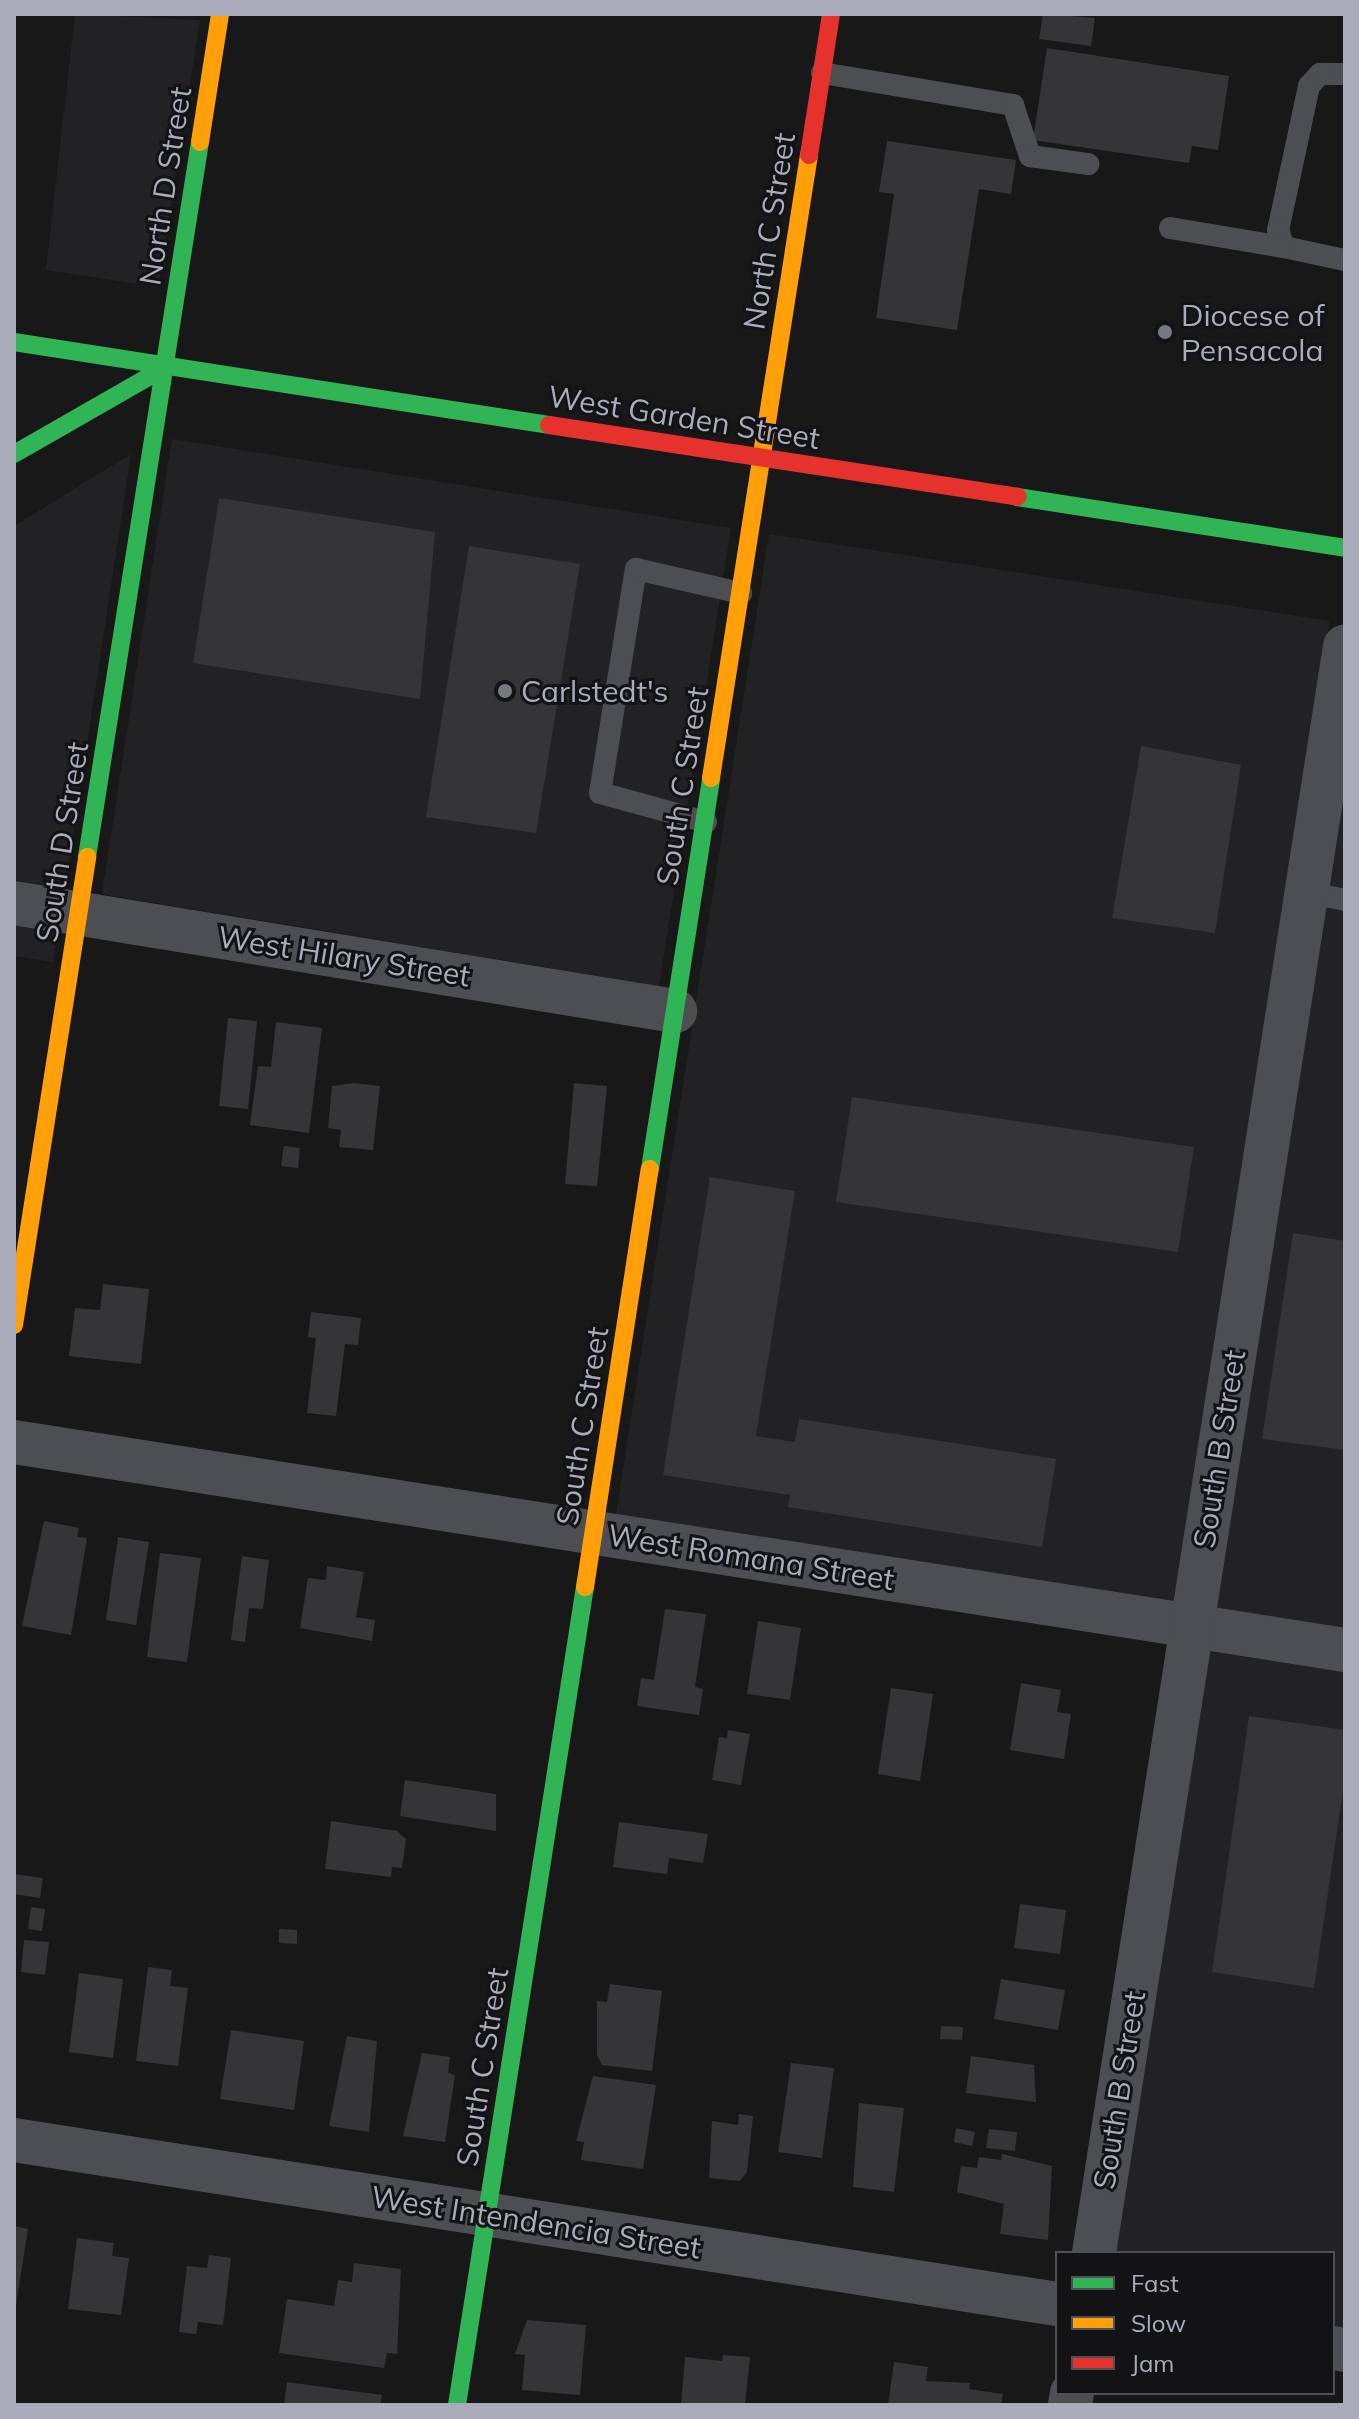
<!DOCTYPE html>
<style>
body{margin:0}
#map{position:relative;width:1359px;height:2419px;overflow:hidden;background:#181819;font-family:Mulish,sans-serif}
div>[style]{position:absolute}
.built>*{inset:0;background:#222225}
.building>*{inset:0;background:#353537}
.lane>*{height:22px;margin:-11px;padding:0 11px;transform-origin:11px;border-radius:11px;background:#4c4e52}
.street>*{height:44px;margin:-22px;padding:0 22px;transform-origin:22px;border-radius:22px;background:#4c4e52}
.fast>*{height:18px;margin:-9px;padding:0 9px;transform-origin:9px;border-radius:9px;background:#30b455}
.slow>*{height:18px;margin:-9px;padding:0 9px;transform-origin:9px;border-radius:9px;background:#ff9f0a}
.jam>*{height:18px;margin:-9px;padding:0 9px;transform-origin:9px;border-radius:9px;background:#e5322d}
.dots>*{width:22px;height:22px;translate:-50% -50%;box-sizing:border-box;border:4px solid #131215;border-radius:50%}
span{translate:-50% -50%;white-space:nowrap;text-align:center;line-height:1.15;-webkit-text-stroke:6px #131215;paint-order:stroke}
.street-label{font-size:30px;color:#a9adba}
.poi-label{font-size:30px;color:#a9adba}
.left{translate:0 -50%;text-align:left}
.frame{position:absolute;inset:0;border:16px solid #a9adba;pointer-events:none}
.legend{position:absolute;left:1055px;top:2251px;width:280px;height:144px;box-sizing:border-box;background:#131215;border:2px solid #4f5057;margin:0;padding:10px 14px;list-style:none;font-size:24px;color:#a9adba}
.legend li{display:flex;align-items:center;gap:16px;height:40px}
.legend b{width:40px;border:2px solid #4f5057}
</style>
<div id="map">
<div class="built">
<div style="clip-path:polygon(75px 14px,200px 20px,158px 287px,46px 270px)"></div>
<div style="clip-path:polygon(172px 439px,731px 528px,659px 986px,102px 894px)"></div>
<div style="clip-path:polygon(131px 454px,65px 888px,14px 880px,14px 526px)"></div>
<div style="clip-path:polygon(769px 534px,1330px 621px,1176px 1602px,616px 1514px)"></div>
<div style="clip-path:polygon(1345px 769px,1345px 1628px,1214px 1608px)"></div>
<div style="clip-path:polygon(14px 925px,58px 931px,53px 962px,14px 956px)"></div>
<div style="clip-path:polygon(1207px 1651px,1345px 1672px,1345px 2328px,1333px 2326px,1333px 2253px,1113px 2253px)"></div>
</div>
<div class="building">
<div style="clip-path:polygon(1043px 14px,1095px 18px,1091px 46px,1039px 39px)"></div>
<div style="clip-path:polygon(1047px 48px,1229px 76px,1218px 150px,1192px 146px,1189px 163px,1033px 140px)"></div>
<div style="clip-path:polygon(887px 141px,1016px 160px,1011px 194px,979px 189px,957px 330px,876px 318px,894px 194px,879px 192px)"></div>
<div style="clip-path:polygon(219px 498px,435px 532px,420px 699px,193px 663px)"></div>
<div style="clip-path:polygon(469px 546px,580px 564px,536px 833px,426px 817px)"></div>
<div style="clip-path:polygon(1141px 746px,1241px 765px,1215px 933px,1112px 918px)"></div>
<div style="clip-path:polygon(228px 1018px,257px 1021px,248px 1109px,219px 1106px)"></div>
<div style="clip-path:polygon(276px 1022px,322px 1028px,309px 1133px,250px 1125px,258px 1066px,271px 1067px)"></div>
<div style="clip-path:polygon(354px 1083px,380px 1086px,373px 1150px,339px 1147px,341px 1130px,328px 1128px,332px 1086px)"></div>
<div style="clip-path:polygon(574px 1083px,607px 1086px,597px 1186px,565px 1184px)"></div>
<div style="clip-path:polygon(852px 1097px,1194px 1147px,1178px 1252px,836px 1202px)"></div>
<div style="clip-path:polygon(284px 1146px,300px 1148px,298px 1168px,281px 1166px)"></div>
<div style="clip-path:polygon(710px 1177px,795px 1191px,756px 1436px,795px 1442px,799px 1419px,1056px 1459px,1042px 1547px,788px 1507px,790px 1495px,663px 1475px)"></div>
<div style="clip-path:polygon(1293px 1233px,1345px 1241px,1345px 1450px,1262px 1439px)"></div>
<div style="clip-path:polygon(103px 1284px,149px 1289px,141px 1364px,69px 1356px,75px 1308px,100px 1310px)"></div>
<div style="clip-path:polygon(311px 1312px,361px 1318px,358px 1345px,345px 1344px,336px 1416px,307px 1413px,316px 1338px,308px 1337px)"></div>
<div style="clip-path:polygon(44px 1521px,79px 1528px,77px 1537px,87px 1538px,71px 1635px,22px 1626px)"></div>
<div style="clip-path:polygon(118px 1537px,149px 1542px,136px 1625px,106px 1620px)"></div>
<div style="clip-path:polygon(160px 1553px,201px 1558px,187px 1662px,147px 1657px)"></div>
<div style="clip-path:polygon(242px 1556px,269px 1560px,263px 1609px,249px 1608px,245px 1642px,231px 1640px)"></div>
<div style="clip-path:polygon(327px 1566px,364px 1572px,356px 1617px,375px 1620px,372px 1641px,300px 1628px,308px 1578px,326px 1580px)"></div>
<div style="clip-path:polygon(665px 1609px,706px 1614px,695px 1687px,703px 1689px,699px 1715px,637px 1706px,641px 1678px,654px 1680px)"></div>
<div style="clip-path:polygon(758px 1621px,801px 1628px,790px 1700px,747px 1694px)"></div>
<div style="clip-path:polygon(1021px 1683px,1061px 1690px,1057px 1712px,1071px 1714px,1064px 1759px,1010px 1750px)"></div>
<div style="clip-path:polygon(891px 1688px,933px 1694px,920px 1781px,878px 1774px)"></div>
<div style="clip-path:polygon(1249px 1716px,1345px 1730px,1345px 1777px,1314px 1988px,1212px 1972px)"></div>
<div style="clip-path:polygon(728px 1730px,750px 1734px,741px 1785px,712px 1780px,719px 1737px,727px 1738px)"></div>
<div style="clip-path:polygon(405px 1780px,496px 1794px,496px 1831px,400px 1816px)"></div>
<div style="clip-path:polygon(331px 1821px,397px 1831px,406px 1839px,402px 1868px,392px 1867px,391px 1877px,325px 1869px)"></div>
<div style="clip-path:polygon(619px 1822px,708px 1834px,703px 1863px,669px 1858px,667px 1874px,613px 1867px)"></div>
<div style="clip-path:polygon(14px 1874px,43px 1878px,40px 1898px,14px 1894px)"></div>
<div style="clip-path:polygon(1020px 1904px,1066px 1910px,1060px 1954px,1014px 1948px)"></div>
<div style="clip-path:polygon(31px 1907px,45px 1909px,42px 1931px,28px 1929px)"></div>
<div style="clip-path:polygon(279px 1929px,297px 1930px,297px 1944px,279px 1943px)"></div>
<div style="clip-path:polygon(24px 1940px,49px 1942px,45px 1975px,21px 1972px)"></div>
<div style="clip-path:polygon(148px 1967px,172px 1970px,170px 1986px,188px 1988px,178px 2066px,136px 2061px)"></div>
<div style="clip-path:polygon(79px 1973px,123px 1979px,113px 2058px,69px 2052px)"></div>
<div style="clip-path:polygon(1001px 1979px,1065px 1990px,1058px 2030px,994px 2019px)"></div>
<div style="clip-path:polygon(610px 1984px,662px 1991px,652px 2071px,602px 2065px,597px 2055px,597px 2001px,607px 2002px)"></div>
<div style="clip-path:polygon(941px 2026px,963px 2027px,962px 2040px,940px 2039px)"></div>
<div style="clip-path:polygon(231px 2030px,304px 2041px,294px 2110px,220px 2099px)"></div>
<div style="clip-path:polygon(347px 2036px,377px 2041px,369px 2132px,329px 2126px)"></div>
<div style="clip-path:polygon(422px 2053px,450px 2057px,448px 2073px,455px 2075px,445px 2142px,403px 2136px)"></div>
<div style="clip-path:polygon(971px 2056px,1034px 2065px,1036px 2102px,966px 2093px)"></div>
<div style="clip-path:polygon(791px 2063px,834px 2068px,822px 2158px,778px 2152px)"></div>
<div style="clip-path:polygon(593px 2076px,656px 2085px,643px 2169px,581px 2160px,584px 2142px,576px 2141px)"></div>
<div style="clip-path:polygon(859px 2103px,904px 2108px,894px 2192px,853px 2187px)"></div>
<div style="clip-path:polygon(739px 2114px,753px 2116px,747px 2172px,740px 2181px,709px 2178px,712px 2121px,738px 2125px)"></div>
<div style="clip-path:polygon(956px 2128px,975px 2132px,972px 2146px,954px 2142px)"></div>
<div style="clip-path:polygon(989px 2129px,1017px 2132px,1015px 2151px,986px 2148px)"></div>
<div style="clip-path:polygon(1002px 2154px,1052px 2166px,1048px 2240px,1000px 2234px,1004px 2204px,957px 2192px,961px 2166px,977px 2168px,979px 2157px,1001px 2160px)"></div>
<div style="clip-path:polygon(14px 2226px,28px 2229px,16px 2305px,14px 2305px)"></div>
<div style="clip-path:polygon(77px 2238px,114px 2243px,112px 2256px,129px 2258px,121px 2315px,68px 2309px)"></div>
<div style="clip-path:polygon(209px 2255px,231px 2258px,223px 2325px,198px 2322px,196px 2334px,179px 2332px,187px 2266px,207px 2268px)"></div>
<div style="clip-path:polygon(354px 2263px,401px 2269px,397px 2354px,387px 2353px,384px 2368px,279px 2353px,287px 2299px,334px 2306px,338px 2280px,352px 2282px)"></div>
<div style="clip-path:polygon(527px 2320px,586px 2325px,580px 2395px,522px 2390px,525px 2355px,515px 2354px)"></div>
<div style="clip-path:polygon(723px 2355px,750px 2357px,745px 2405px,681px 2405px,685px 2357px,722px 2361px)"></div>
<div style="clip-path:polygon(894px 2362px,928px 2367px,926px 2381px,970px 2383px,969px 2389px,1003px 2394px,1001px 2405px,888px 2405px)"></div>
<div style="clip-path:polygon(287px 2382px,382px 2395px,380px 2405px,284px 2405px)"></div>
</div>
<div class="lane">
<div style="left:822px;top:73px;width:194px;rotate:9.5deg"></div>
<div style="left:1013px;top:105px;width:54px;rotate:71.6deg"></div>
<div style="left:1030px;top:156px;width:59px;rotate:7.9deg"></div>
<div style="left:1345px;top:74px;width:25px;rotate:180deg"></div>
<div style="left:1320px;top:74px;width:16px;rotate:133deg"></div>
<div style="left:1309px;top:86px;width:147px;rotate:102.1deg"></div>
<div style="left:1278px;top:230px;width:18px;rotate:71deg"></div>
<div style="left:1284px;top:247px;width:62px;rotate:12deg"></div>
<div style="left:1170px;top:228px;width:116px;rotate:9.5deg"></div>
<div style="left:706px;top:822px;width:110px;rotate:-164.7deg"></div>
<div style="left:600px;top:793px;width:227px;rotate:-80.9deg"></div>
<div style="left:636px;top:569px;width:108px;rotate:12.9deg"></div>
<div style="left:1307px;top:892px;width:39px;rotate:12deg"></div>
</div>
<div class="street">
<div style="left:14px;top:903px;width:670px;rotate:9.28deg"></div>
<div style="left:14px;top:1442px;width:1347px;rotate:8.88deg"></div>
<div style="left:14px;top:2140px;width:1056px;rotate:8.94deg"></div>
<div style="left:1094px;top:2253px;width:1626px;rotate:-81.12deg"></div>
<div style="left:1333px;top:2348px;width:12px;rotate:9deg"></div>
<div style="left:1070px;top:2405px;width:12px;rotate:-81deg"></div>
</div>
<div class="fast">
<div style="left:14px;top:342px;width:541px;rotate:8.82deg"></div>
<div style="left:14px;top:454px;width:173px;rotate:-29.8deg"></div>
<div style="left:1017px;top:497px;width:332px;rotate:8.8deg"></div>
<div style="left:87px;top:857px;width:724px;rotate:-81.02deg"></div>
<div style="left:650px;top:1169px;width:396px;rotate:-81.1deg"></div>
<div style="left:457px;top:2405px;width:828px;rotate:-81.11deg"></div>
</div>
<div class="slow">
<div style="left:200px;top:142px;width:130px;rotate:-81.1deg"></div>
<div style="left:711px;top:778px;width:631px;rotate:-81.06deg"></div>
<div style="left:14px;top:1325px;width:474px;rotate:-81.1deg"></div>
<div style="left:585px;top:1587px;width:423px;rotate:-81.2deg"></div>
</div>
<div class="jam">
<div style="left:809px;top:155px;width:143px;rotate:-81.1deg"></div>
<div style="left:549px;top:425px;width:474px;rotate:8.7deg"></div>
</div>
<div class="dots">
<div style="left:1165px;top:332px;background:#767982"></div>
<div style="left:505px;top:691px;background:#767982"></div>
</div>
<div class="street-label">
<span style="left:165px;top:186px;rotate:-81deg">North D Street</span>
<span style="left:769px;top:231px;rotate:-81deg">North C Street</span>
<span style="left:684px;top:417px;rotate:9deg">West Garden Street</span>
<span style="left:682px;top:786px;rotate:-81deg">South C Street</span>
<span style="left:62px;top:842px;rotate:-81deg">South D Street</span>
<span style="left:344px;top:956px;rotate:9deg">West Hilary Street</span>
<span style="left:582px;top:1426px;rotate:-81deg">South C Street</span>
<span style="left:1219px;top:1449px;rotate:-81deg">South B Street</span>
<span style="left:751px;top:1557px;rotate:9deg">West Romana Street</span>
<span style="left:482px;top:2067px;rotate:-81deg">South C Street</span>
<span style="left:1119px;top:2090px;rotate:-81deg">South B Street</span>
<span style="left:536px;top:2222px;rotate:9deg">West Intendencia Street</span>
</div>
<div class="poi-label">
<span class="left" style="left:1181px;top:332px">Diocese of<br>Pensacola</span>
<span class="left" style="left:521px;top:691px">Carlstedt's</span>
</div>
<div class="frame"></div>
<ul class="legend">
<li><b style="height:10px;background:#30b455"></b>Fast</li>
<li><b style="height:10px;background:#ff9f0a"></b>Slow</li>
<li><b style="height:10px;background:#e5322d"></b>Jam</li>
</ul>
</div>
